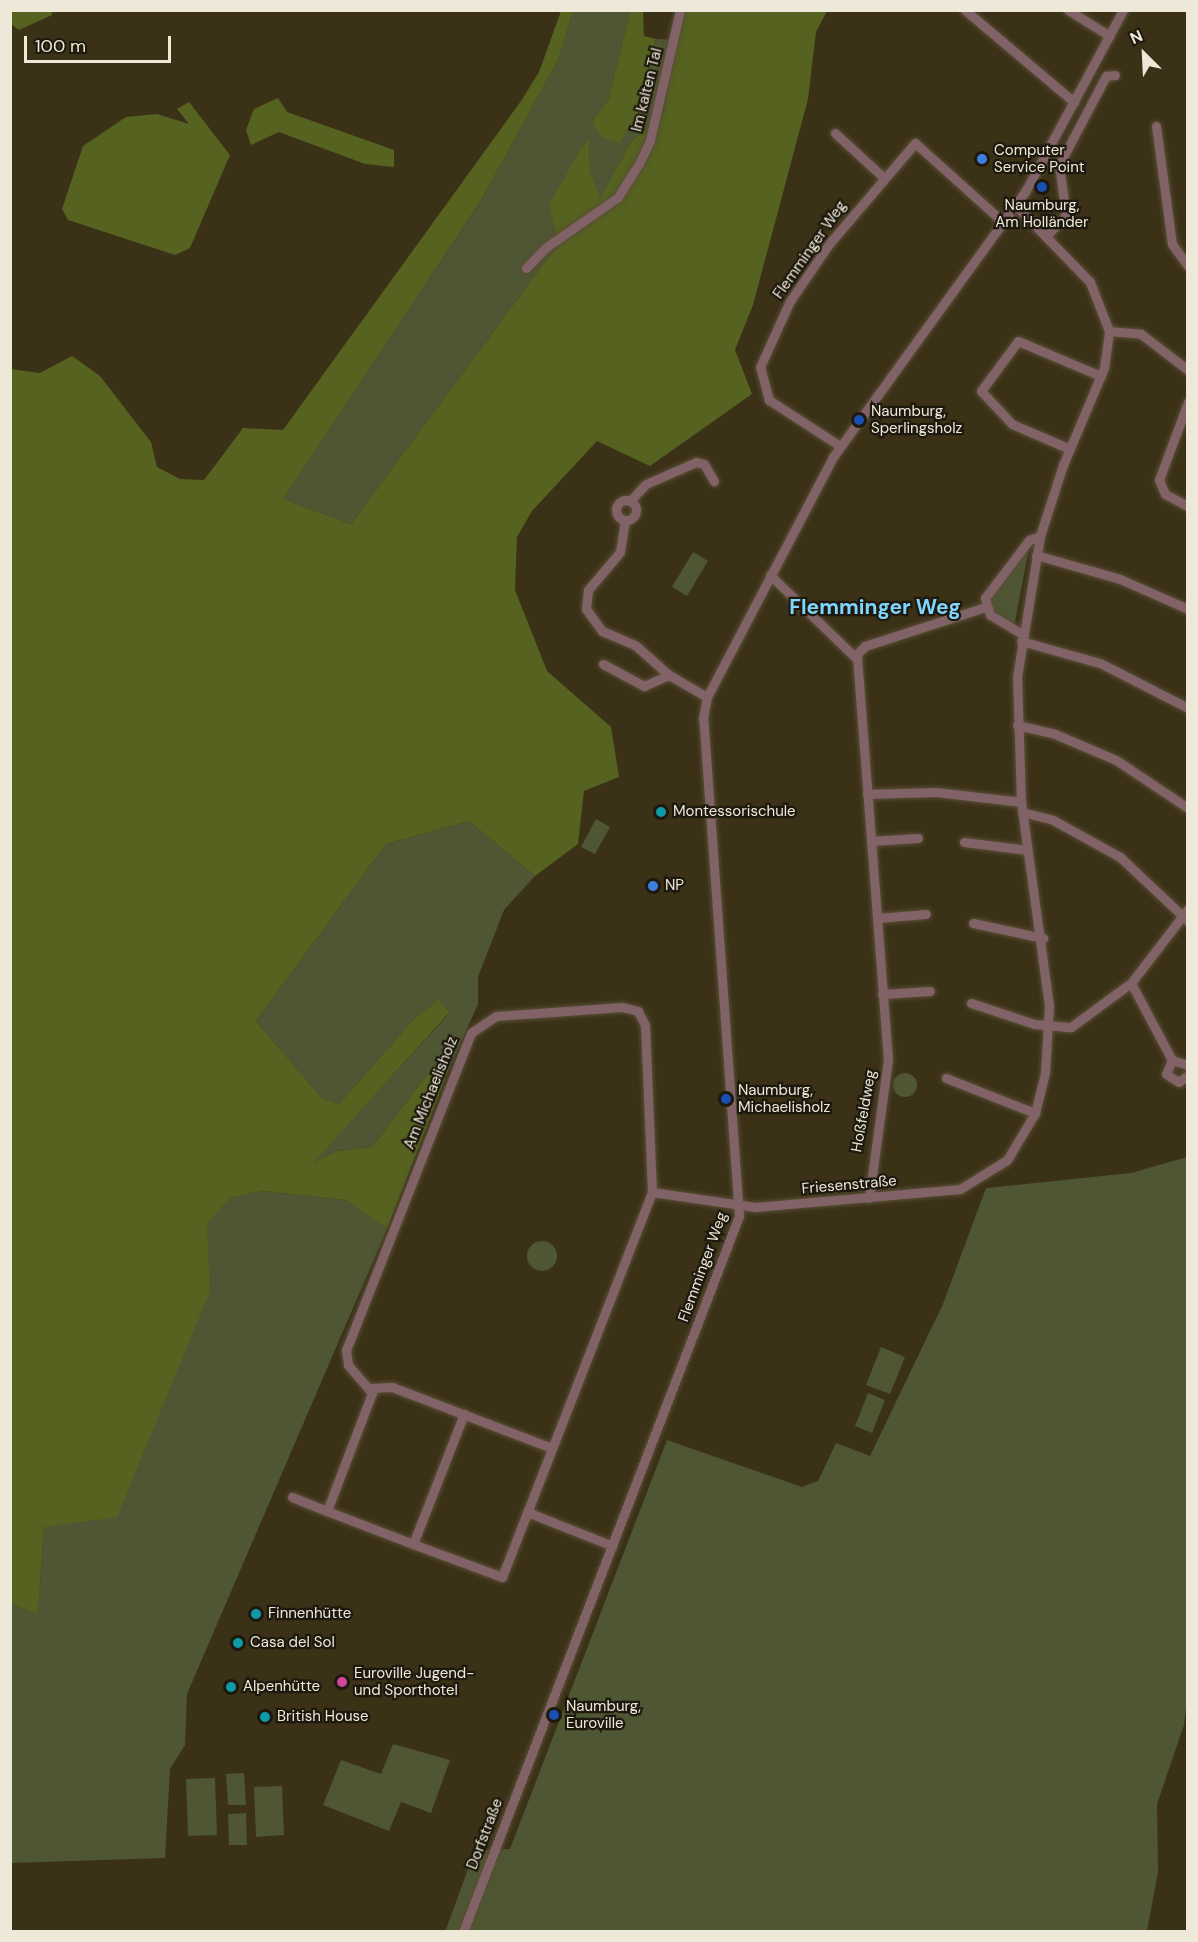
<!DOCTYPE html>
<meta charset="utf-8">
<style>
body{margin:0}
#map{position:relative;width:1198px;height:1942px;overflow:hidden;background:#3b3117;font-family:"DM Sans",sans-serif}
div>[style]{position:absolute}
.green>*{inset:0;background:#4f5633}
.round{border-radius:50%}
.forest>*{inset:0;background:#56621f}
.roads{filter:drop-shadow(0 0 2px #584e36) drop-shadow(0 0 2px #584e36)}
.minor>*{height:9px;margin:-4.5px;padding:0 4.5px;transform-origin:4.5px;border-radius:4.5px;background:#816266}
.minor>.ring{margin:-4.5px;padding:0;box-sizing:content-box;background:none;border:9px solid #816266;border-radius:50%}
.dots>*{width:16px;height:16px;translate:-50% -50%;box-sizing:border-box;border:3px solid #1e190e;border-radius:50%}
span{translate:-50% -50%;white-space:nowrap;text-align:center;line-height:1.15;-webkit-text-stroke:4.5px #1e190e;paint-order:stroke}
.street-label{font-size:15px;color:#eee8d8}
.poi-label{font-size:15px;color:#eee8d8}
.left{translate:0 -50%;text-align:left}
.district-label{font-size:21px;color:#7fd5fc;font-weight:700}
.frame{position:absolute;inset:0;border:12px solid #eee8d8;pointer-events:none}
.north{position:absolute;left:1114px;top:24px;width:60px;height:60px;-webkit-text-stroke:4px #1e190e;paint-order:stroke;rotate:336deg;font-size:16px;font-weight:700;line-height:24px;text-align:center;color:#eee8d8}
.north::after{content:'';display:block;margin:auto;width:21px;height:27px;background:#eee8d8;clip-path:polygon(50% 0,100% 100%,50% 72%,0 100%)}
.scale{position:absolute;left:24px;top:36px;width:147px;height:27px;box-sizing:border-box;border:3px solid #eee8d8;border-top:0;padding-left:8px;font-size:18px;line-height:21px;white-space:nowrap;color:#eee8d8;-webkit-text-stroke:4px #1e190e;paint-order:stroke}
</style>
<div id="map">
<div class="green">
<div style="clip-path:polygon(573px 11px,630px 11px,609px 98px,592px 122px,647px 99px,646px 78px,656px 39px,675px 40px,664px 114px,631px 142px,600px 200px,590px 170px,589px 140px,559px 243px,351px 524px,283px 499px,483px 197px,558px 60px)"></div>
<div style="clip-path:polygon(1026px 547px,1029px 548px,1014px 627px,993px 612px,990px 594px)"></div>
<div style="clip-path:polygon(693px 552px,708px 561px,687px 596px,672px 587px)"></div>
<div style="clip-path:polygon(596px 819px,610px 827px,595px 854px,581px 847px)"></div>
<div style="clip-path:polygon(469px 821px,535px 876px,504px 910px,478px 977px,478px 1004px,449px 1069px,436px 1063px,372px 1147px,337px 1151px,312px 1163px,449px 1014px,439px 999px,413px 1020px,339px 1104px,322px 1098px,256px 1021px,386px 844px)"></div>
<div class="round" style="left:893px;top:1073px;width:24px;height:24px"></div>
<div style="clip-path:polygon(1187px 1157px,1188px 1690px,1184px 1725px,1157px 1804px,1158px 1872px,1147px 1931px,445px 1932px,475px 1850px,510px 1849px,667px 1440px,802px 1487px,818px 1481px,836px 1443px,870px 1456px,943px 1304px,986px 1188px,1131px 1173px)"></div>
<div style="clip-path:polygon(263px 1191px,346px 1200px,387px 1229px,187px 1694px,185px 1745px,170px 1769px,165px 1858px,11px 1863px,10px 1604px,38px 1613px,44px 1527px,210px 1291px,206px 1224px,230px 1198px)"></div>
<div class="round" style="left:527px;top:1241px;width:30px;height:30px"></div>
<div style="clip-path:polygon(881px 1347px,905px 1357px,890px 1394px,866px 1385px)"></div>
<div style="clip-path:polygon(868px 1393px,885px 1400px,872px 1433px,855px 1426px)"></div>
<div style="clip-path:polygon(393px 1744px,450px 1760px,431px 1813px,401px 1802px,389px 1831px,323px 1805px,341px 1760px,381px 1774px)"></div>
<div style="clip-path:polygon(244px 1773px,246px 1805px,228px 1805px,226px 1774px)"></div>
<div style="clip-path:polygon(215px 1778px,217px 1835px,188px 1836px,186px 1779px)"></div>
<div style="clip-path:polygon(282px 1786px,284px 1835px,256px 1837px,254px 1787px)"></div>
<div style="clip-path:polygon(246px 1813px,247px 1845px,229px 1845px,228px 1814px)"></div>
</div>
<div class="forest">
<div style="clip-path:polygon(11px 10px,52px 11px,52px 15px,19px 30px,11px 24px)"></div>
<div style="clip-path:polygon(561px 11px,573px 11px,558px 60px,483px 197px,283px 499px,351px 524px,559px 243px,549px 205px,579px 152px,589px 139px,590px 170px,600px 199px,631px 142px,664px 114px,679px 11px,827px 11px,816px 32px,808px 99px,753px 305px,735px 350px,752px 394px,650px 466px,597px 441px,532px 511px,517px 537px,515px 590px,547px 671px,611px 727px,619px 777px,584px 791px,578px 844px,535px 876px,469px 821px,386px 844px,256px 1021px,322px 1098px,339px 1104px,413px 1020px,439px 999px,449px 1013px,314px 1162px,337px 1151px,372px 1147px,436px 1063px,449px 1069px,387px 1229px,346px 1200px,263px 1191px,230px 1198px,207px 1224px,210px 1291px,117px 1517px,44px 1527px,38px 1614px,11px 1604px,11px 369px,40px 373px,72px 356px,100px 376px,151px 442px,157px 467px,180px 479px,204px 480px,243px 428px,283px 430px,521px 101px,539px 72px)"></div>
<div style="clip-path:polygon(630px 11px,643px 11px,644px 36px,656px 39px,646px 78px,647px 99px,619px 143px,603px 138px,592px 122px,609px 98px)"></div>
<div style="clip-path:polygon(278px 98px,287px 112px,394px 150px,394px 167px,365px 164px,279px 132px,251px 145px,246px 130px,254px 109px)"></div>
<div style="clip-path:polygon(189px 102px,230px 155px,190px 248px,175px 255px,68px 220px,62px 209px,83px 146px,126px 117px,157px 114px,189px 124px,177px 109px)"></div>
</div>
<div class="roads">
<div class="minor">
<div style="left:965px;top:10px;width:143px;rotate:40.2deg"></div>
<div style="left:1068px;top:10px;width:49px;rotate:31.8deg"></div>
<div style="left:1156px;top:126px;width:119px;rotate:82.3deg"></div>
<div style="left:1172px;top:244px;width:27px;rotate:54deg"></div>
<div style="left:835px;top:133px;width:65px;rotate:42.5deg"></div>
<div style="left:1047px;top:235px;width:28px;rotate:-46deg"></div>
<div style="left:1066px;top:215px;width:50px;rotate:-98deg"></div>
<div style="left:1059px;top:165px;width:101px;rotate:-62.2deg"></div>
<div style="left:1106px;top:76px;width:9px;rotate:-6deg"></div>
<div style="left:526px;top:268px;width:28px;rotate:-46deg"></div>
<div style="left:545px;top:248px;width:89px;rotate:-34.9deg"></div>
<div style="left:618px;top:197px;width:39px;rotate:-58deg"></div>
<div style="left:639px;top:164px;width:26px;rotate:-65deg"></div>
<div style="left:650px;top:140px;width:133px;rotate:-77deg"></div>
<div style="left:1109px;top:331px;width:32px;rotate:5deg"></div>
<div style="left:1141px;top:334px;width:59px;rotate:37.5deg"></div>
<div style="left:1188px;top:402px;width:83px;rotate:110.4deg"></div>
<div style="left:1159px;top:480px;width:15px;rotate:67deg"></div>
<div style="left:1165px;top:494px;width:26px;rotate:28deg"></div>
<div style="left:840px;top:446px;width:85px;rotate:-147.1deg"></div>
<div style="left:769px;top:400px;width:34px;rotate:-105deg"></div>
<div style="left:760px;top:367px;width:72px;rotate:-65.6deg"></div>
<div style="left:790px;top:301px;width:69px;rotate:-55.6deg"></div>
<div style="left:829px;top:244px;width:133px;rotate:-49.6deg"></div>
<div style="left:915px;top:143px;width:118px;rotate:41.9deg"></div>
<div style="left:1070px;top:449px;width:63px;rotate:-156.7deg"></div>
<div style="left:1012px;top:424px;width:45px;rotate:-133.2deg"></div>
<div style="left:981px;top:391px;width:62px;rotate:-53.5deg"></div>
<div style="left:1018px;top:341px;width:90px;rotate:22.9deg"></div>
<div class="ring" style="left:616px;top:500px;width:11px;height:11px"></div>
<div style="left:630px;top:501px;width:23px;rotate:-47deg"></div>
<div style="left:646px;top:484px;width:55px;rotate:-23.7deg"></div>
<div style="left:696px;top:462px;width:8px;rotate:14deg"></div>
<div style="left:704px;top:464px;width:20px;rotate:60deg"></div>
<div style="left:625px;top:520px;width:32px;rotate:99deg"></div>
<div style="left:620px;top:552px;width:50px;rotate:130.1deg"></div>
<div style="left:588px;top:590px;width:19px;rotate:96deg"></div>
<div style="left:586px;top:609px;width:27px;rotate:54deg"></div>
<div style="left:602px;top:631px;width:36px;rotate:23deg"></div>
<div style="left:635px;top:645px;width:45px;rotate:41.4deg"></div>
<div style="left:669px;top:675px;width:44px;rotate:30.1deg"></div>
<div style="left:1036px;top:555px;width:87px;rotate:15.9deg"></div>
<div style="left:1120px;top:579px;width:74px;rotate:23.8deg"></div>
<div style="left:770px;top:575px;width:120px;rotate:44deg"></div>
<div style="left:1022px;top:634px;width:37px;rotate:-149deg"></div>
<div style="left:990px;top:615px;width:18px;rotate:-106deg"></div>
<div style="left:985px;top:598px;width:73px;rotate:-52.8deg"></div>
<div style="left:1029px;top:540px;width:12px;rotate:-20deg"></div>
<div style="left:1021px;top:641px;width:82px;rotate:15.6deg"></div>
<div style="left:1100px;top:663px;width:99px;rotate:27.1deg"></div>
<div style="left:603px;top:664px;width:47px;rotate:28.2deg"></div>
<div style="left:644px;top:686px;width:27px;rotate:-24deg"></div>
<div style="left:1017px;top:725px;width:39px;rotate:13deg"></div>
<div style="left:1055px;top:734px;width:66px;rotate:23.1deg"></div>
<div style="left:1116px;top:760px;width:87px;rotate:33.7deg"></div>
<div style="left:867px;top:794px;width:69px;rotate:-1.7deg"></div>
<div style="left:936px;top:792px;width:86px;rotate:6.7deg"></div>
<div style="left:1022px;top:812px;width:32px;rotate:14deg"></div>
<div style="left:1053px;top:820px;width:77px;rotate:28.9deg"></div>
<div style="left:1120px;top:857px;width:93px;rotate:43.3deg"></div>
<div style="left:871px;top:841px;width:47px;rotate:-3.7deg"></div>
<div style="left:964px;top:842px;width:64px;rotate:7.2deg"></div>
<div style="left:877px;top:918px;width:49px;rotate:-4.7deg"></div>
<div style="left:973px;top:923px;width:72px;rotate:12.1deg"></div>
<div style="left:1131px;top:983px;width:87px;rotate:62deg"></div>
<div style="left:882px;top:994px;width:48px;rotate:-3.6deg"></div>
<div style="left:971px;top:1003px;width:66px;rotate:18.4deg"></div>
<div style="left:1034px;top:1024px;width:37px;rotate:5deg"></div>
<div style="left:1071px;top:1027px;width:74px;rotate:-36.3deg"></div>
<div style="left:1131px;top:983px;width:93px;rotate:-52.4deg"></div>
<div style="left:1188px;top:1065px;width:17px;rotate:-163deg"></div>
<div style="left:1172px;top:1060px;width:15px;rotate:113deg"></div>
<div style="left:1166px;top:1074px;width:15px;rotate:32deg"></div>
<div style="left:1179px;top:1082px;width:11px;rotate:-38deg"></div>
<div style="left:946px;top:1078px;width:96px;rotate:21.5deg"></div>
<div style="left:652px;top:1192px;width:104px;rotate:8.3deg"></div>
<div style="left:755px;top:1207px;width:206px;rotate:-5deg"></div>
<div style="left:960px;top:1189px;width:55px;rotate:-31.7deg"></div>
<div style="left:1007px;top:1160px;width:55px;rotate:-59.2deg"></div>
<div style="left:1035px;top:1113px;width:41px;rotate:-76deg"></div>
<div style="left:1045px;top:1073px;width:67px;rotate:-86.6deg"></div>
<div style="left:1049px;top:1006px;width:206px;rotate:-97.8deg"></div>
<div style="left:1021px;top:802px;width:125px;rotate:-91.8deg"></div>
<div style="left:1017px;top:677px;width:143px;rotate:-80.7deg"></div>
<div style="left:1040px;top:536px;width:75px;rotate:-72.1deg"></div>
<div style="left:1063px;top:465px;width:105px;rotate:-67.1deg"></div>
<div style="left:1104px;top:368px;width:37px;rotate:-82deg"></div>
<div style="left:1109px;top:331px;width:53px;rotate:-111.2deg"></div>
<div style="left:1090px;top:282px;width:107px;rotate:-134.2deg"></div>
<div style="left:869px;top:1198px;width:139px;rotate:-82.2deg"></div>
<div style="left:888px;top:1060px;width:407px;rotate:-94.4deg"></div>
<div style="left:857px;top:654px;width:11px;rotate:-45deg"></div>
<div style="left:865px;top:646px;width:127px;rotate:-17.9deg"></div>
<div style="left:372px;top:1388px;width:20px;rotate:-3deg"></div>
<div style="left:392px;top:1387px;width:171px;rotate:20.9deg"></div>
<div style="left:292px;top:1497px;width:38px;rotate:22deg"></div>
<div style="left:327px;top:1511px;width:92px;rotate:21deg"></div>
<div style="left:413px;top:1544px;width:95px;rotate:20.3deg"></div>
<div style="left:502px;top:1577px;width:413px;rotate:-68.7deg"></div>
<div style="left:652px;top:1192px;width:167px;rotate:-92.4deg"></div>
<div style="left:645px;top:1025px;width:16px;rotate:-117deg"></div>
<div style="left:638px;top:1011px;width:16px;rotate:-166deg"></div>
<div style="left:622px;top:1007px;width:126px;rotate:175.9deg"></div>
<div style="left:496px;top:1016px;width:30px;rotate:146deg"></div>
<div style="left:471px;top:1033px;width:341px;rotate:111.5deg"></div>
<div style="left:346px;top:1350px;width:15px;rotate:82deg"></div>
<div style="left:348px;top:1365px;width:37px;rotate:49deg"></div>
<div style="left:372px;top:1393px;width:126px;rotate:110.9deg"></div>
<div style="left:527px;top:1512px;width:92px;rotate:21.6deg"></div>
<div style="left:413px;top:1544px;width:140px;rotate:-68.6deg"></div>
<div style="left:463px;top:1932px;width:767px;rotate:-68.92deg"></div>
<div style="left:739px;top:1216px;width:499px;rotate:-94.1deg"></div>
<div style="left:703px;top:718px;width:21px;rotate:-79deg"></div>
<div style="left:707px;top:697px;width:271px;rotate:-62.3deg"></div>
<div style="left:833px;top:457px;width:327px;rotate:-54.1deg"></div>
<div style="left:1025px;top:192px;width:207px;rotate:-61.7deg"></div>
</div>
</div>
<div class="dots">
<div style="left:982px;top:159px;background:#3f7fe0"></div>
<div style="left:1042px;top:187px;background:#1a4fb4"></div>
<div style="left:859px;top:420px;background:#1a4fb4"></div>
<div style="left:661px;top:812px;background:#0f9aa8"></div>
<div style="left:653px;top:886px;background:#3f7fe0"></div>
<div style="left:726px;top:1099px;background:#1a4fb4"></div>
<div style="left:256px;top:1614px;background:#0f9aa8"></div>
<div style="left:238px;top:1643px;background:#0f9aa8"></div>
<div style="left:342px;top:1682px;background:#d1479c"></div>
<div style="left:231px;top:1687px;background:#0f9aa8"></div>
<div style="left:554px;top:1715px;background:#1a4fb4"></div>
<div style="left:265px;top:1717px;background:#0f9aa8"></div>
</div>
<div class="street-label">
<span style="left:647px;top:90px;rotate:-76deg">Im kalten Tal</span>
<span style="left:810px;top:250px;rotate:-55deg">Flemminger Weg</span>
<span style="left:431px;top:1093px;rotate:-68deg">Am Michaelisholz</span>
<span style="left:864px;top:1111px;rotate:-80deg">Hoßfeldweg</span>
<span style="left:849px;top:1185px;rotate:-5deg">Friesenstraße</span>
<span style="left:703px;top:1267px;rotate:-70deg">Flemminger Weg</span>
<span style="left:485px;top:1834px;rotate:-69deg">Dorfstraße</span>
</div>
<div class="poi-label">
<span class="left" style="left:994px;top:159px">Computer<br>Service Point</span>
<span style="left:1042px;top:214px">Naumburg,<br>Am Holländer</span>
<span class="left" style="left:871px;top:420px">Naumburg,<br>Sperlingsholz</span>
<span class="left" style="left:673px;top:812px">Montessorischule</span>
<span class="left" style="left:665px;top:886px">NP</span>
<span class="left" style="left:738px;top:1099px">Naumburg,<br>Michaelisholz</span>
<span class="left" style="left:268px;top:1614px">Finnenhütte</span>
<span class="left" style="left:250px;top:1643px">Casa del Sol</span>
<span class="left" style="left:354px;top:1682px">Euroville Jugend-<br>und Sporthotel</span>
<span class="left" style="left:243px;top:1687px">Alpenhütte</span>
<span class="left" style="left:566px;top:1715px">Naumburg,<br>Euroville</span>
<span class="left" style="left:277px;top:1717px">British House</span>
</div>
<div class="district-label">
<span style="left:875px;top:607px">Flemminger Weg</span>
</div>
<div class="frame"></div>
<div class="north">N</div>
<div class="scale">100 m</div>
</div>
